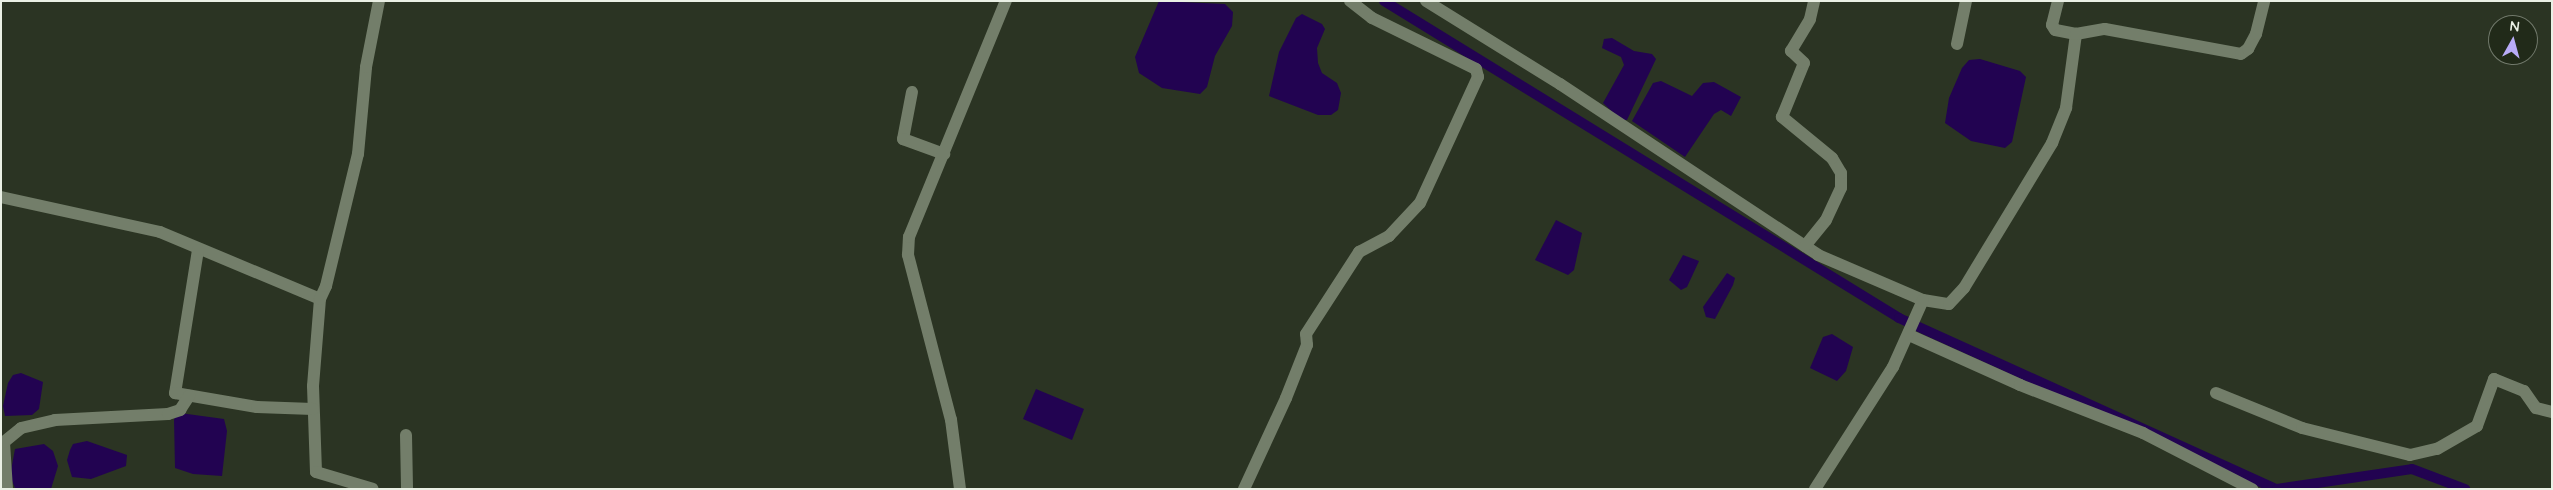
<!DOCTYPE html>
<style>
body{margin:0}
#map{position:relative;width:2553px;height:490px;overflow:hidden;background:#2b3423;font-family:Quicksand,sans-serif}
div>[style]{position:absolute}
.water>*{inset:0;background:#220351}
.canal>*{height:10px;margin:-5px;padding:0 5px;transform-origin:5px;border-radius:5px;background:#220351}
.minor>*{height:12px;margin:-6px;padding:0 6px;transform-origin:6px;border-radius:6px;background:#737e6a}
span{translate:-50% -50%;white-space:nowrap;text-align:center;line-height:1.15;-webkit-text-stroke:4px #212a19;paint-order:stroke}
.frame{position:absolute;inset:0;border:2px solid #eaf0e5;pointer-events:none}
.north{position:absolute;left:2488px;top:15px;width:50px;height:50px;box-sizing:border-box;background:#212a19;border:1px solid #71796b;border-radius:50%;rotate:7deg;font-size:14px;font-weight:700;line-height:20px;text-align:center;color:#eaf0e5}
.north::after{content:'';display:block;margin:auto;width:18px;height:22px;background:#b8abf7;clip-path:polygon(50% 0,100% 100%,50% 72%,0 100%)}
</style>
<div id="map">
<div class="water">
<div style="clip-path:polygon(1159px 1px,1225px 4px,1233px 12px,1232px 26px,1215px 56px,1207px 87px,1200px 94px,1162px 88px,1139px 73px,1135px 57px)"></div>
<div style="clip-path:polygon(1302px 14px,1322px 24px,1325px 29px,1317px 48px,1318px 63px,1322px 73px,1337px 83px,1341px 93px,1338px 110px,1331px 115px,1318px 115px,1269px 96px,1279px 52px,1296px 18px)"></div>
<div style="clip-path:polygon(1612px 38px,1634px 51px,1652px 54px,1656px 59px,1627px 120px,1621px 120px,1603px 103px,1624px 65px,1621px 57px,1602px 48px,1604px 39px)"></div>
<div style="clip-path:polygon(1980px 59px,2020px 71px,2026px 77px,2012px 142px,2005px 148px,1971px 141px,1945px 123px,1949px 98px,1962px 68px,1969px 60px)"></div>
<div style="clip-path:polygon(1661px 81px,1692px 96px,1703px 83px,1714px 82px,1741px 97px,1731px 116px,1721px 110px,1714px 114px,1685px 157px,1632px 121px,1653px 83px)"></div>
<div style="clip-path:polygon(1556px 220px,1582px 233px,1574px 270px,1568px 275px,1535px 260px)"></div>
<div style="clip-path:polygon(1683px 255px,1699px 261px,1687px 287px,1681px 290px,1669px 280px)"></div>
<div style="clip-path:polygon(1727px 273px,1735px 278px,1733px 285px,1715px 319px,1706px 317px,1703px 307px)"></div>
<div style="clip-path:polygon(1832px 334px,1853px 347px,1846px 371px,1837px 381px,1810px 368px,1823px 337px)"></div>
<div style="clip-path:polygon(21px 373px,43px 382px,39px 409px,32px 415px,5px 416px,3px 406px,8px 383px,13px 375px)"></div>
<div style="clip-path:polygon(1036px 389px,1084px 409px,1072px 440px,1023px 419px)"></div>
<div style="clip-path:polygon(180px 413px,224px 419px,227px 431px,222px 476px,193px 474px,175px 468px,174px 419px)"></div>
<div style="clip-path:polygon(87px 441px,127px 455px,126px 466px,91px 479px,72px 477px,67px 460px,70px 450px,73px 444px)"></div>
<div style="clip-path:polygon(44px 444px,53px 451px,58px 466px,51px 489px,15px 488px,10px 476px,15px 449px)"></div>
</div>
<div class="canal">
<div style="left:1384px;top:1px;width:605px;rotate:31.61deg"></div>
<div style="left:1899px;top:318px;width:414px;rotate:24.4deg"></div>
<div style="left:2277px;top:489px;width:136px;rotate:-8.4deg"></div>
<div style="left:2412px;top:469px;width:57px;rotate:20.7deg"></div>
</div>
<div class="minor">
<div style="left:1426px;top:1px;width:158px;rotate:31.8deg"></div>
<div style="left:1560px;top:84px;width:310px;rotate:33.5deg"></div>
<div style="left:1818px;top:255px;width:114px;rotate:23.2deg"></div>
<div style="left:1923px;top:300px;width:26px;rotate:9deg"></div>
<div style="left:1949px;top:304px;width:22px;rotate:-47deg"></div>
<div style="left:1964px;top:288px;width:170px;rotate:-58.7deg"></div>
<div style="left:2052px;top:143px;width:38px;rotate:-68deg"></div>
<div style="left:2066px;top:108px;width:75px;rotate:-82.3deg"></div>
<div style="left:2076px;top:34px;width:21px;rotate:-169deg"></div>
<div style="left:2055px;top:30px;width:6px;rotate:-121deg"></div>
<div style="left:2052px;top:25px;width:25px;rotate:-76deg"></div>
<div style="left:2076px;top:34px;width:29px;rotate:-10deg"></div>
<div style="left:2105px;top:29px;width:138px;rotate:10.4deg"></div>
<div style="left:2241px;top:54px;width:9px;rotate:-36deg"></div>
<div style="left:2248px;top:49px;width:17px;rotate:-62deg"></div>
<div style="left:2256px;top:34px;width:34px;rotate:-76deg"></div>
<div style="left:1957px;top:44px;width:44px;rotate:-78.2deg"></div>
<div style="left:912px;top:92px;width:48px;rotate:100.8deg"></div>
<div style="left:903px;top:139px;width:44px;rotate:20.1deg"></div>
<div style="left:1px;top:197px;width:163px;rotate:12.4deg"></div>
<div style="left:160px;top:232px;width:173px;rotate:22.7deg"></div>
<div style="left:320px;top:299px;width:87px;rotate:94.6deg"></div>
<div style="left:313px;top:386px;width:86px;rotate:88deg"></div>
<div style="left:316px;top:472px;width:59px;rotate:16.6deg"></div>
<div style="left:1805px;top:246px;width:33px;rotate:-51deg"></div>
<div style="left:1826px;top:220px;width:35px;rotate:-65deg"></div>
<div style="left:1841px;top:188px;width:15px;rotate:-90deg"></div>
<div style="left:1841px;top:173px;width:17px;rotate:-121deg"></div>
<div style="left:1832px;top:158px;width:65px;rotate:-140.6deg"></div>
<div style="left:1782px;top:117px;width:58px;rotate:-67.8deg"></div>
<div style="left:1804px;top:63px;width:18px;rotate:-137deg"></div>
<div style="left:1791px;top:51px;width:37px;rotate:-59deg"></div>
<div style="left:1810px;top:19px;width:18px;rotate:-77deg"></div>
<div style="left:198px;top:250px;width:145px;rotate:99.1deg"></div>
<div style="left:175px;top:393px;width:83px;rotate:9.7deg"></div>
<div style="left:257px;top:407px;width:56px;rotate:2deg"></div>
<div style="left:320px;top:299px;width:14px;rotate:-65deg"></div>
<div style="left:326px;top:286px;width:136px;rotate:-76.4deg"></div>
<div style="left:358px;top:154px;width:87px;rotate:-84.7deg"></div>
<div style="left:366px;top:67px;width:67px;rotate:-78.9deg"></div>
<div style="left:1909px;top:335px;width:122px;rotate:24.2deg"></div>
<div style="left:2020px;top:385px;width:132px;rotate:21.3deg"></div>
<div style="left:2143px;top:433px;width:123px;rotate:27.2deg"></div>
<div style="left:2216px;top:393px;width:93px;rotate:22.1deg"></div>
<div style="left:2302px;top:428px;width:111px;rotate:14deg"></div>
<div style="left:2410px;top:455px;width:28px;rotate:-13deg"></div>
<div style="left:2437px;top:449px;width:46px;rotate:-29.9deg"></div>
<div style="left:2477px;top:426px;width:50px;rotate:-70.1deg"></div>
<div style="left:2494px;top:379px;width:32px;rotate:22deg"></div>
<div style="left:2524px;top:391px;width:21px;rotate:55deg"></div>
<div style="left:2536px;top:408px;width:16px;rotate:14deg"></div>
<div style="left:406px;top:435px;width:54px;rotate:88.9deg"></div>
<div style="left:7px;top:489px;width:47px;rotate:-93.7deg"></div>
<div style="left:4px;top:442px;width:22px;rotate:-39deg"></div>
<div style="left:21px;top:428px;width:35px;rotate:-13deg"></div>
<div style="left:55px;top:420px;width:113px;rotate:-3deg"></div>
<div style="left:168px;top:414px;width:13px;rotate:-18deg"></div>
<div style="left:180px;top:410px;width:17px;rotate:-57deg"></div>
<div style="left:960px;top:489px;width:70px;rotate:-97.4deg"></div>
<div style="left:951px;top:420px;width:171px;rotate:-104.6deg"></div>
<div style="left:908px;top:255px;width:18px;rotate:-87deg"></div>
<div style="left:909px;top:237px;width:255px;rotate:-67.7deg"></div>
<div style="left:1244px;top:489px;width:100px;rotate:-65.2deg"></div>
<div style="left:1286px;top:398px;width:57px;rotate:-68.4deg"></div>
<div style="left:1307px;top:345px;width:11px;rotate:-95deg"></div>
<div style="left:1306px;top:334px;width:98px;rotate:-57.1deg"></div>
<div style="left:1359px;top:252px;width:34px;rotate:-28deg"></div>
<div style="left:1389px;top:236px;width:45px;rotate:-46.8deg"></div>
<div style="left:1420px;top:203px;width:139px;rotate:-65.3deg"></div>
<div style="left:1478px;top:77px;width:8px;rotate:-104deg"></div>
<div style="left:1476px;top:69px;width:116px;rotate:-153.9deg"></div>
<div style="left:1372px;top:18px;width:28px;rotate:-142deg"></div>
<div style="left:1815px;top:489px;width:145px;rotate:-57.4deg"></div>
<div style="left:1893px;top:367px;width:73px;rotate:-65.9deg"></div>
</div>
<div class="frame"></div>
<div class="north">N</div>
</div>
